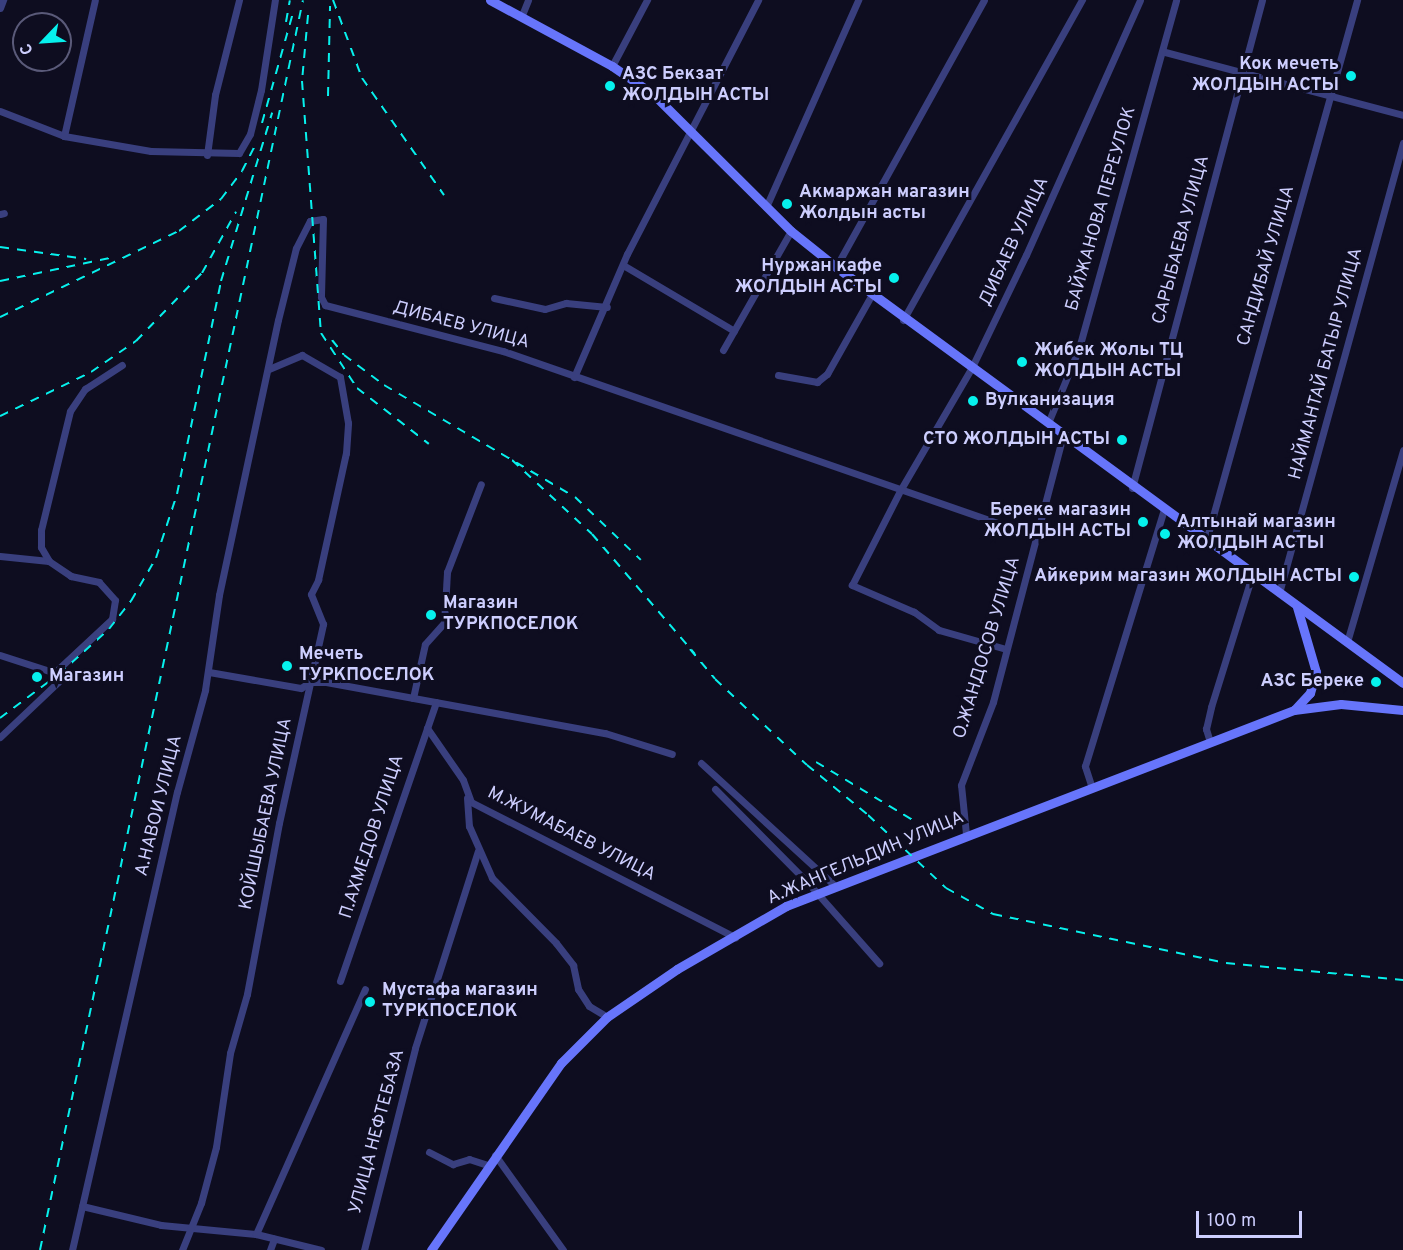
<!DOCTYPE html>
<meta charset="utf-8">
<style>
body{margin:0}
#map{position:relative;width:1403px;height:1250px;overflow:hidden;background:#0e0d20;font-family:Overpass,sans-serif}
div>[style]{position:absolute}
.street>*{height:7px;margin:-3.5px;padding:0 3.5px;transform-origin:3.5px;border-radius:3.5px;background:#393f7e}
.secondary>*{height:9px;margin:-4.5px;padding:0 4.5px;transform-origin:4.5px;border-radius:4.5px;background:#6775fb}
.rail>*{height:2px;margin-top:-1px;transform-origin:0;background:repeating-linear-gradient(90deg,#06f1ed 0 9px,transparent 0 17px)}
.dots>*{width:16px;height:16px;translate:-50% -50%;box-sizing:border-box;border:3px solid #0e0d20;border-radius:50%}
span{translate:-50% -50%;white-space:nowrap;text-align:center;line-height:1.15;-webkit-text-stroke:6px #0e0d20;paint-order:stroke}
.poi-label{font-size:18px;color:#cdcefe;font-weight:700}
.right{translate:-100% -50%;text-align:right}
.left{translate:0 -50%;text-align:left}
.street-label{font-size:18px;color:#cdcefe}
.north{position:absolute;left:12px;top:12px;width:60px;height:60px;box-sizing:border-box;background:#0e0d20;border:2px solid #5a5a79;border-radius:50%;rotate:245deg;font-size:16px;font-weight:700;line-height:24px;text-align:center;color:#cdcefe}
.north::after{content:'';display:block;margin:auto;width:21px;height:27px;background:#06f1ed;clip-path:polygon(50% 0,100% 100%,50% 72%,0 100%)}
.scale{position:absolute;left:1196px;top:1211px;width:106px;height:27px;box-sizing:border-box;border:3px solid #cdcefe;border-top:0;padding-left:8px;font-size:18px;line-height:21px;white-space:nowrap;color:#cdcefe;-webkit-text-stroke:4px #0e0d20;paint-order:stroke}
</style>
<div id="map">
<div class="street">
<div style="left:0;top:8px;width:9px;rotate:-69deg"></div>
<div style="left:522px;top:15px;width:16px;rotate:-68deg"></div>
<div style="left:1165px;top:52px;width:246px;rotate:14.8deg"></div>
<div style="left:612px;top:66px;width:75px;rotate:-62.1deg"></div>
<div style="left:0;top:111px;width:69px;rotate:21.3deg"></div>
<div style="left:64px;top:136px;width:88px;rotate:9.8deg"></div>
<div style="left:151px;top:151px;width:88px;rotate:1.3deg"></div>
<div style="left:239px;top:153px;width:22px;rotate:-60deg"></div>
<div style="left:250px;top:134px;width:45px;rotate:-76deg"></div>
<div style="left:261px;top:90px;width:91px;rotate:-81.2deg"></div>
<div style="left:64px;top:136px;width:139px;rotate:-77.2deg"></div>
<div style="left:207px;top:155px;width:61px;rotate:-82.4deg"></div>
<div style="left:215px;top:95px;width:98px;rotate:-75.8deg"></div>
<div style="left:766px;top:207px;width:227px;rotate:-66deg"></div>
<div style="left:0;top:214px;width:4px;rotate:-14deg"></div>
<div style="left:623px;top:265px;width:129px;rotate:30.7deg"></div>
<div style="left:836px;top:267px;width:305px;rotate:-61deg"></div>
<div style="left:494px;top:298px;width:52px;rotate:12.2deg"></div>
<div style="left:545px;top:309px;width:22px;rotate:-16deg"></div>
<div style="left:566px;top:303px;width:41px;rotate:5.6deg"></div>
<div style="left:903px;top:320px;width:367px;rotate:-60.8deg"></div>
<div style="left:723px;top:350px;width:137px;rotate:-60.3deg"></div>
<div style="left:778px;top:375px;width:40px;rotate:10deg"></div>
<div style="left:817px;top:382px;width:13px;rotate:-39deg"></div>
<div style="left:827px;top:374px;width:92px;rotate:-60.6deg"></div>
<div style="left:574px;top:377px;width:134px;rotate:-66.7deg"></div>
<div style="left:627px;top:254px;width:286px;rotate:-62.7deg"></div>
<div style="left:1048px;top:423px;width:81px;rotate:-67.5deg"></div>
<div style="left:1079px;top:348px;width:361px;rotate:-74.4deg"></div>
<div style="left:1132px;top:488px;width:505px;rotate:-75.08deg"></div>
<div style="left:1206px;top:541px;width:562px;rotate:-74.4deg"></div>
<div style="left:0;top:556px;width:49px;rotate:5.8deg"></div>
<div style="left:1279px;top:593px;width:467px;rotate:-74.6deg"></div>
<div style="left:1347px;top:642px;width:200px;rotate:-73.7deg"></div>
<div style="left:1006px;top:649px;width:70px;rotate:-164.2deg"></div>
<div style="left:939px;top:630px;width:31px;rotate:-144deg"></div>
<div style="left:914px;top:612px;width:68px;rotate:-156.5deg"></div>
<div style="left:852px;top:585px;width:108px;rotate:-63deg"></div>
<div style="left:901px;top:489px;width:141px;rotate:-59.8deg"></div>
<div style="left:972px;top:367px;width:124px;rotate:-64.3deg"></div>
<div style="left:1026px;top:255px;width:279px;rotate:-65.9deg"></div>
<div style="left:0;top:655px;width:62px;rotate:17.9deg"></div>
<div style="left:59px;top:674px;width:8px;rotate:97deg"></div>
<div style="left:58px;top:682px;width:80px;rotate:136.5deg"></div>
<div style="left:55px;top:672px;width:78px;rotate:-42.9deg"></div>
<div style="left:112px;top:619px;width:19px;rotate:-81deg"></div>
<div style="left:115px;top:600px;width:24px;rotate:-132deg"></div>
<div style="left:99px;top:582px;width:29px;rotate:-168deg"></div>
<div style="left:71px;top:576px;width:27px;rotate:-146deg"></div>
<div style="left:49px;top:561px;width:16px;rotate:-120deg"></div>
<div style="left:41px;top:547px;width:17px;rotate:-90deg"></div>
<div style="left:41px;top:530px;width:122px;rotate:-76.3deg"></div>
<div style="left:70px;top:411px;width:27px;rotate:-56deg"></div>
<div style="left:85px;top:389px;width:44px;rotate:-33deg"></div>
<div style="left:209px;top:672px;width:93px;rotate:9.9deg"></div>
<div style="left:301px;top:688px;width:11px;rotate:-34deg"></div>
<div style="left:310px;top:682px;width:16px"></div>
<div style="left:326px;top:682px;width:284px;rotate:10.4deg"></div>
<div style="left:605px;top:733px;width:70px;rotate:17.4deg"></div>
<div style="left:413px;top:698px;width:55px;rotate:-77.5deg"></div>
<div style="left:425px;top:644px;width:28px;rotate:-48deg"></div>
<div style="left:444px;top:623px;width:51px;rotate:-86.6deg"></div>
<div style="left:447px;top:572px;width:94px;rotate:-68.9deg"></div>
<div style="left:427px;top:728px;width:63px;rotate:55.3deg"></div>
<div style="left:463px;top:780px;width:23px;rotate:70deg"></div>
<div style="left:471px;top:802px;width:297px;rotate:27.1deg"></div>
<div style="left:1210px;top:742px;width:14px;rotate:-107deg"></div>
<div style="left:1206px;top:729px;width:23px;rotate:-77deg"></div>
<div style="left:1211px;top:707px;width:138px;rotate:-72.7deg"></div>
<div style="left:701px;top:763px;width:182px;rotate:42.5deg"></div>
<div style="left:1092px;top:788px;width:23px;rotate:-108deg"></div>
<div style="left:1085px;top:766px;width:269px;rotate:-72.9deg"></div>
<div style="left:715px;top:789px;width:134px;rotate:45.3deg"></div>
<div style="left:809px;top:884px;width:106px;rotate:48.5deg"></div>
<div style="left:467px;top:798px;width:28px;rotate:86deg"></div>
<div style="left:469px;top:826px;width:57px;rotate:66.1deg"></div>
<div style="left:492px;top:878px;width:91px;rotate:45.4deg"></div>
<div style="left:556px;top:943px;width:28px;rotate:52deg"></div>
<div style="left:573px;top:965px;width:25px;rotate:78deg"></div>
<div style="left:578px;top:989px;width:20px;rotate:57deg"></div>
<div style="left:589px;top:1006px;width:21px;rotate:31deg"></div>
<div style="left:966px;top:834px;width:49px;rotate:-95.8deg"></div>
<div style="left:961px;top:785px;width:89px;rotate:-68.9deg"></div>
<div style="left:993px;top:702px;width:275px;rotate:-75.3deg"></div>
<div style="left:340px;top:981px;width:295px;rotate:-71deg"></div>
<div style="left:429px;top:1152px;width:27px;rotate:27deg"></div>
<div style="left:453px;top:1164px;width:17px;rotate:-17deg"></div>
<div style="left:469px;top:1159px;width:19px;rotate:18deg"></div>
<div style="left:495px;top:1155px;width:117px;rotate:54.4deg"></div>
<div style="left:82px;top:1206px;width:81px;rotate:13.5deg"></div>
<div style="left:161px;top:1225px;width:95px;rotate:5.4deg"></div>
<div style="left:256px;top:1234px;width:67px;rotate:13.8deg"></div>
<div style="left:256px;top:1234px;width:268px;rotate:-66deg"></div>
<div style="left:72px;top:1250px;width:470px;rotate:-77.1deg"></div>
<div style="left:177px;top:792px;width:106px;rotate:-74.6deg"></div>
<div style="left:205px;top:690px;width:96px;rotate:-81.6deg"></div>
<div style="left:219px;top:595px;width:281px;rotate:-77.9deg"></div>
<div style="left:278px;top:320px;width:74px;rotate:-76deg"></div>
<div style="left:296px;top:248px;width:30px;rotate:-63deg"></div>
<div style="left:310px;top:221px;width:13px;rotate:-9deg"></div>
<div style="left:323px;top:219px;width:78px;rotate:91.5deg"></div>
<div style="left:321px;top:297px;width:9px;rotate:63deg"></div>
<div style="left:325px;top:305px;width:184px;rotate:14.5deg"></div>
<div style="left:503px;top:351px;width:566px;rotate:19.17deg"></div>
<div style="left:182px;top:1250px;width:51px;rotate:-68deg"></div>
<div style="left:201px;top:1203px;width:58px;rotate:-75deg"></div>
<div style="left:216px;top:1147px;width:95px;rotate:-81.5deg"></div>
<div style="left:230px;top:1053px;width:61px;rotate:-73.9deg"></div>
<div style="left:247px;top:994px;width:174px;rotate:-79.4deg"></div>
<div style="left:279px;top:823px;width:204px;rotate:-77.5deg"></div>
<div style="left:323px;top:624px;width:32px;rotate:-112deg"></div>
<div style="left:311px;top:594px;width:16px;rotate:-63deg"></div>
<div style="left:318px;top:580px;width:130px;rotate:-77.6deg"></div>
<div style="left:346px;top:453px;width:30px;rotate:-86deg"></div>
<div style="left:348px;top:423px;width:47px;rotate:-99.9deg"></div>
<div style="left:340px;top:377px;width:44px;rotate:-149.9deg"></div>
<div style="left:302px;top:355px;width:36px;rotate:157deg"></div>
<div style="left:270px;top:1250px;width:12px;rotate:-70deg"></div>
<div style="left:364px;top:1250px;width:208px;rotate:-75.8deg"></div>
<div style="left:415px;top:1048px;width:207px;rotate:-72.3deg"></div>
</div>
<div class="secondary">
<div style="left:490px;top:0;width:139px;rotate:28.4deg"></div>
<div style="left:612px;top:66px;width:50px;rotate:34.3deg"></div>
<div style="left:653px;top:94px;width:194px;rotate:44.8deg"></div>
<div style="left:791px;top:231px;width:58px;rotate:38.7deg"></div>
<div style="left:836px;top:267px;width:703px;rotate:36.27deg"></div>
<div style="left:1295px;top:709px;width:22px;rotate:-47deg"></div>
<div style="left:1310px;top:693px;width:22px;rotate:-74deg"></div>
<div style="left:1316px;top:672px;width:68px;rotate:-106.3deg"></div>
<div style="left:431px;top:1250px;width:228px;rotate:-55.2deg"></div>
<div style="left:561px;top:1063px;width:65px;rotate:-45deg"></div>
<div style="left:607px;top:1017px;width:85px;rotate:-34.4deg"></div>
<div style="left:677px;top:969px;width:126px;rotate:-30deg"></div>
<div style="left:786px;top:906px;width:544px;rotate:-21.1deg"></div>
<div style="left:1294px;top:710px;width:47px;rotate:-7.3deg"></div>
<div style="left:1341px;top:704px;width:62px;rotate:5.5deg"></div>
</div>
<div class="rail">
<div style="left:333px;top:0;width:83px;rotate:69.6deg"></div>
<div style="left:362px;top:78px;width:143px;rotate:55deg"></div>
<div style="left:308px;top:15px;width:66px;rotate:95.2deg"></div>
<div style="left:302px;top:81px;width:253px;rotate:85.7deg"></div>
<div style="left:321px;top:333px;width:66px;rotate:56.8deg"></div>
<div style="left:357px;top:388px;width:91px;rotate:37.9deg"></div>
<div style="left:286px;top:22px;width:22px;rotate:-80deg"></div>
<div style="left:328px;top:96px;width:90px;rotate:-88.7deg"></div>
<div style="left:262px;top:123px;width:114px;rotate:-74.3deg"></div>
<div style="left:0;top:247px;width:87px;rotate:7.9deg"></div>
<div style="left:0;top:281px;width:112px;rotate:-11.8deg"></div>
<div style="left:0;top:317px;width:199px;rotate:-25.7deg"></div>
<div style="left:179px;top:231px;width:53px;rotate:-37.3deg"></div>
<div style="left:221px;top:199px;width:35px;rotate:-53deg"></div>
<div style="left:242px;top:171px;width:31px;rotate:-63deg"></div>
<div style="left:332px;top:340px;width:19px;rotate:51deg"></div>
<div style="left:344px;top:355px;width:50px;rotate:36.9deg"></div>
<div style="left:384px;top:385px;width:221px;rotate:30.4deg"></div>
<div style="left:575px;top:497px;width:91px;rotate:43.7deg"></div>
<div style="left:0;top:416px;width:101px;rotate:-25.8deg"></div>
<div style="left:91px;top:372px;width:55px;rotate:-34.6deg"></div>
<div style="left:136px;top:341px;width:95px;rotate:-45.9deg"></div>
<div style="left:202px;top:273px;width:70px;rotate:-60.9deg"></div>
<div style="left:512px;top:460px;width:109px;rotate:42.8deg"></div>
<div style="left:592px;top:534px;width:158px;rotate:49.4deg"></div>
<div style="left:690px;top:649px;width:39px;rotate:50deg"></div>
<div style="left:715px;top:679px;width:126px;rotate:43.1deg"></div>
<div style="left:807px;top:765px;width:79px;rotate:39.3deg"></div>
<div style="left:868px;top:815px;width:107px;rotate:43.1deg"></div>
<div style="left:946px;top:888px;width:54px;rotate:29deg"></div>
<div style="left:993px;top:914px;width:238px;rotate:11.9deg"></div>
<div style="left:1226px;top:963px;width:178px;rotate:5.5deg"></div>
<div style="left:0;top:718px;width:74px;rotate:-36.7deg"></div>
<div style="left:59px;top:674px;width:67px;rotate:-42deg"></div>
<div style="left:109px;top:629px;width:36px;rotate:-52deg"></div>
<div style="left:131px;top:601px;width:50px;rotate:-59.8deg"></div>
<div style="left:156px;top:558px;width:67px;rotate:-71.8deg"></div>
<div style="left:177px;top:494px;width:217px;rotate:-78.3deg"></div>
<div style="left:221px;top:281px;width:176px;rotate:-73.1deg"></div>
<div style="left:816px;top:762px;width:114px;rotate:31deg"></div>
<div style="left:40px;top:1250px;width:1277px;rotate:-78.12deg"></div>
</div>
<div class="dots">
<div style="left:1351px;top:76px;background:#06f1ed"></div>
<div style="left:610px;top:86px;background:#06f1ed"></div>
<div style="left:787px;top:204px;background:#06f1ed"></div>
<div style="left:894px;top:278px;background:#06f1ed"></div>
<div style="left:1022px;top:362px;background:#06f1ed"></div>
<div style="left:973px;top:401px;background:#06f1ed"></div>
<div style="left:1122px;top:440px;background:#06f1ed"></div>
<div style="left:1143px;top:522px;background:#06f1ed"></div>
<div style="left:1165px;top:534px;background:#06f1ed"></div>
<div style="left:1354px;top:577px;background:#06f1ed"></div>
<div style="left:431px;top:615px;background:#06f1ed"></div>
<div style="left:287px;top:666px;background:#06f1ed"></div>
<div style="left:37px;top:677px;background:#06f1ed"></div>
<div style="left:1376px;top:682px;background:#06f1ed"></div>
<div style="left:370px;top:1002px;background:#06f1ed"></div>
</div>
<div class="poi-label">
<span class="right" style="left:1339px;top:76px">Кок мечеть<br>ЖОЛДЫН АСТЫ</span>
<span class="left" style="left:622px;top:86px">АЗС Бекзат<br>ЖОЛДЫН АСТЫ</span>
<span class="left" style="left:799px;top:204px">Акмаржан магазин<br>Жолдын асты</span>
<span class="right" style="left:882px;top:278px">Нуржан кафе<br>ЖОЛДЫН АСТЫ</span>
<span class="left" style="left:1034px;top:362px">Жибек Жолы ТЦ<br>ЖОЛДЫН АСТЫ</span>
<span class="left" style="left:985px;top:401px">Вулканизация</span>
<span class="right" style="left:1110px;top:440px">СТО ЖОЛДЫН АСТЫ</span>
<span class="right" style="left:1131px;top:522px">Береке магазин<br>ЖОЛДЫН АСТЫ</span>
<span class="left" style="left:1177px;top:534px">Алтынай магазин<br>ЖОЛДЫН АСТЫ</span>
<span class="right" style="left:1342px;top:577px">Айкерим магазин ЖОЛДЫН АСТЫ</span>
<span class="left" style="left:443px;top:615px">Магазин<br>ТУРКПОСЕЛОК</span>
<span class="left" style="left:299px;top:666px">Мечеть<br>ТУРКПОСЕЛОК</span>
<span class="left" style="left:49px;top:677px">Магазин</span>
<span class="right" style="left:1364px;top:682px">АЗС Береке</span>
<span class="left" style="left:382px;top:1002px">Мустафа магазин<br>ТУРКПОСЕЛОК</span>
</div>
<div class="street-label">
<span style="left:1102px;top:209px;rotate:-74deg">БАЙЖАНОВА ПЕРЕУЛОК</span>
<span style="left:1182px;top:240px;rotate:-75deg">САРЫБАЕВА УЛИЦА</span>
<span style="left:1015px;top:242px;rotate:-65deg">ДИБАЕВ УЛИЦА</span>
<span style="left:1267px;top:266px;rotate:-74deg">САНДИБАЙ УЛИЦА</span>
<span style="left:461px;top:326px;rotate:15deg">ДИБАЕВ УЛИЦА</span>
<span style="left:1327px;top:364px;rotate:-75deg">НАЙМАНТАЙ БАТЫР УЛИЦА</span>
<span style="left:988px;top:648px;rotate:-73deg">О.ЖАНДОСОВ УЛИЦА</span>
<span style="left:160px;top:806px;rotate:-76deg">А.НАВОИ УЛИЦА</span>
<span style="left:267px;top:814px;rotate:-78deg">КОЙШЫБАЕВА УЛИЦА</span>
<span style="left:571px;top:835px;rotate:27deg">М.ЖУМАБАЕВ УЛИЦА</span>
<span style="left:373px;top:837px;rotate:-72deg">П.АХМЕДОВ УЛИЦА</span>
<span style="left:866px;top:859px;rotate:-23deg">А.ЖАНГЕЛЬДИН УЛИЦА</span>
<span style="left:378px;top:1132px;rotate:-75deg">УЛИЦА НЕФТЕБАЗА</span>
</div>
<div class="north">С</div>
<div class="scale">100 m</div>
</div>
